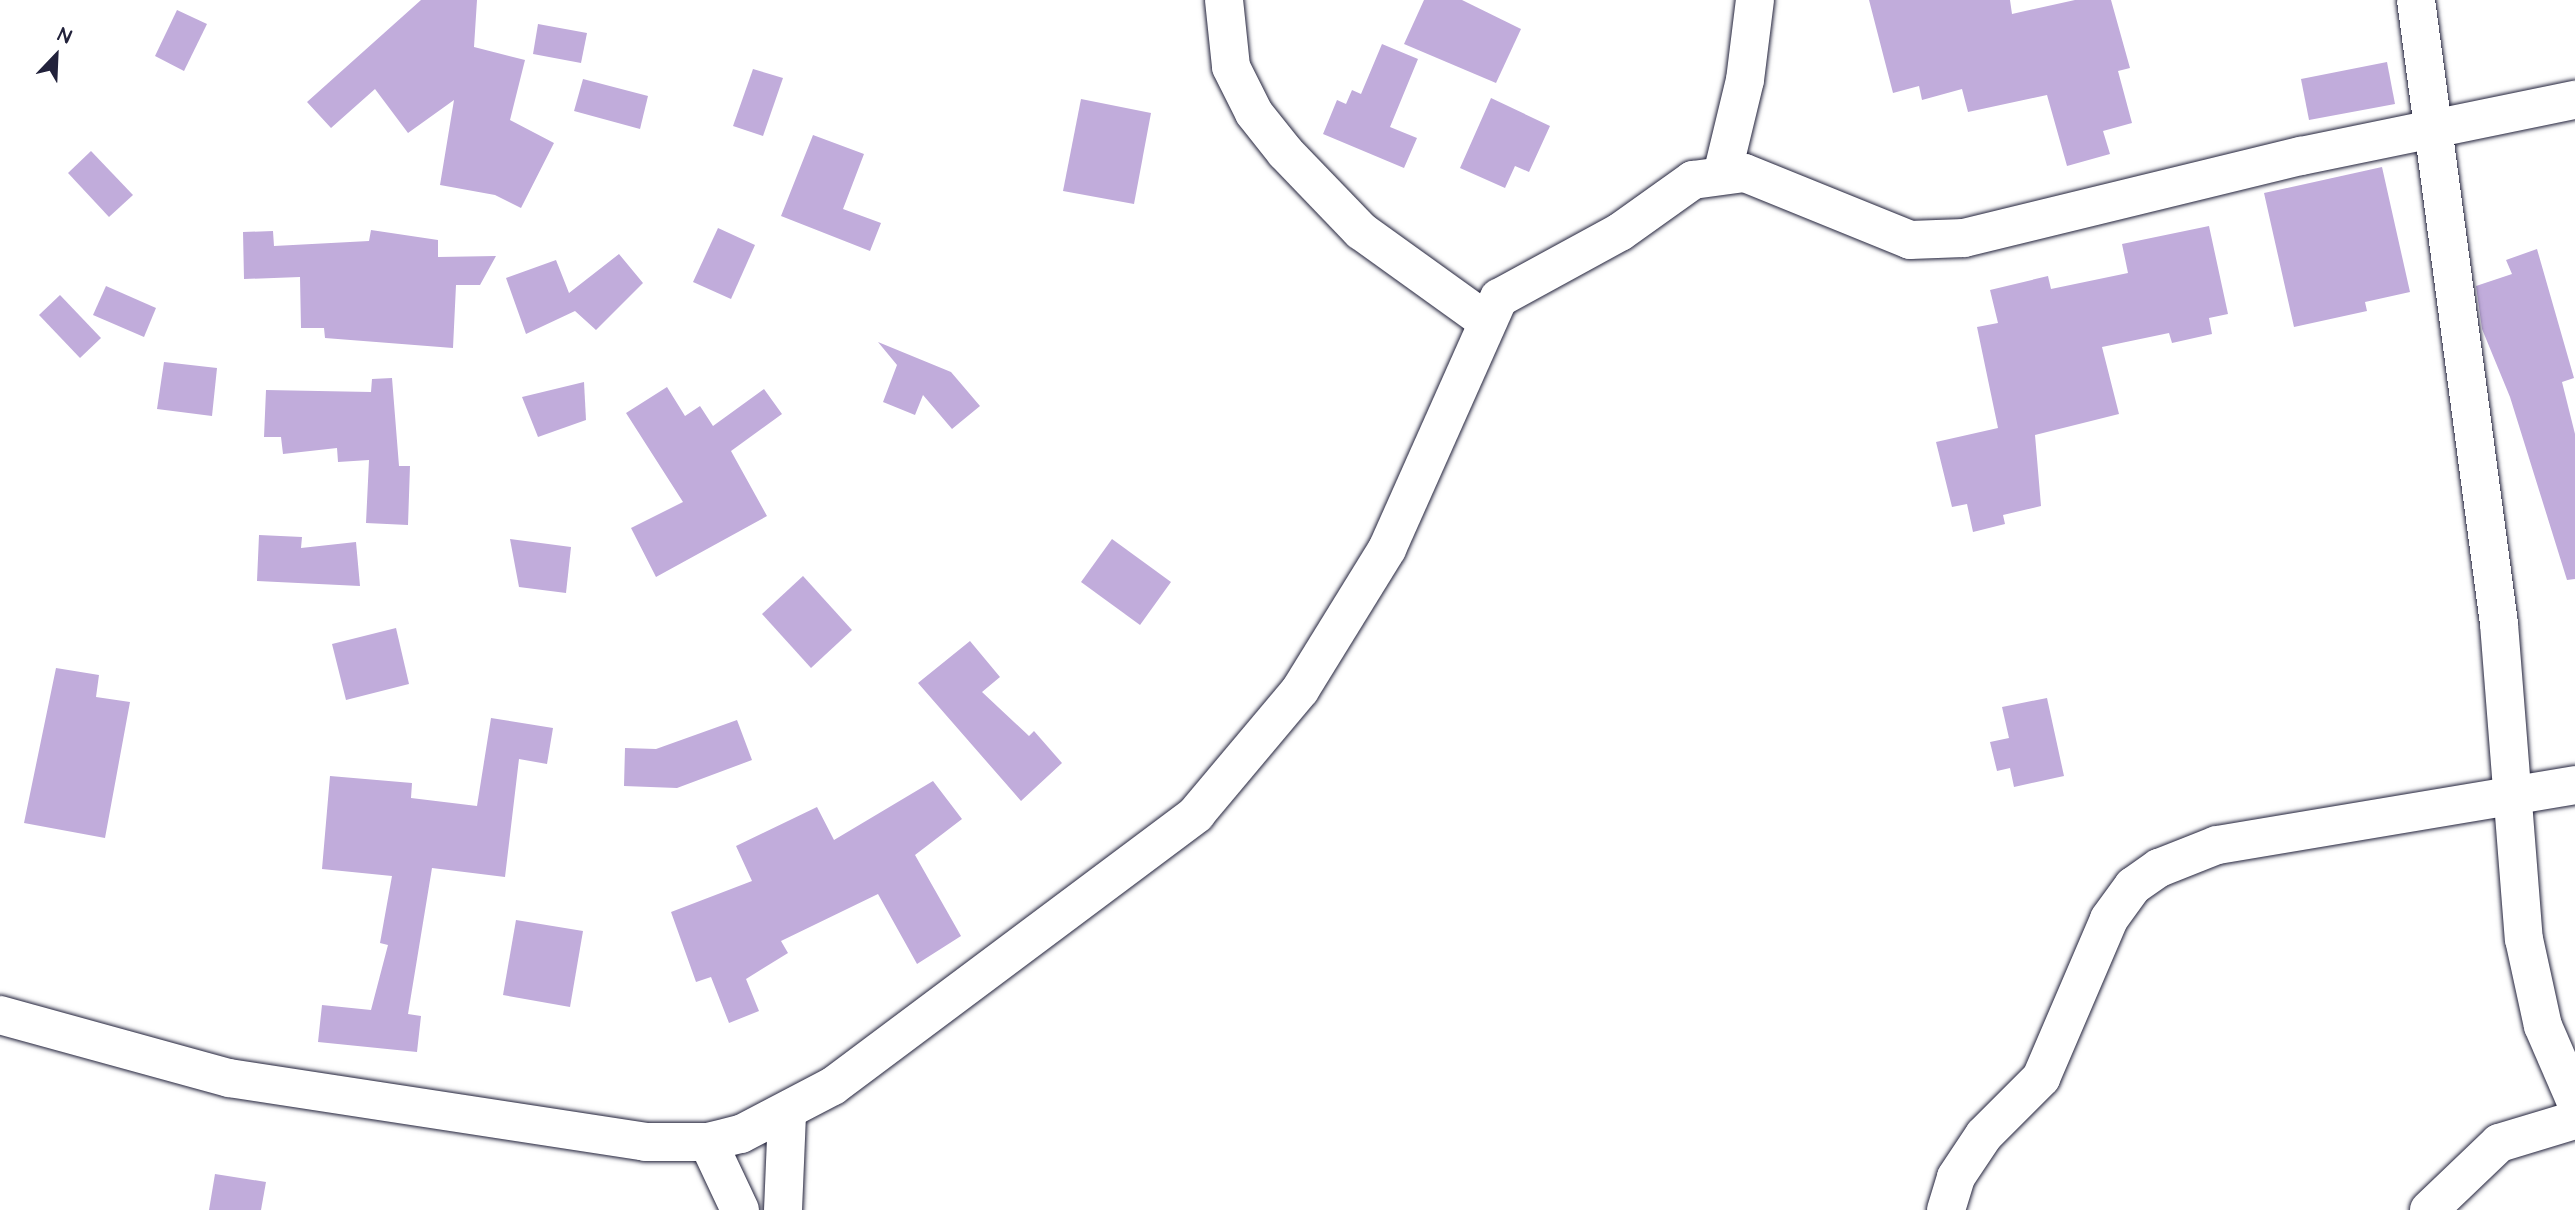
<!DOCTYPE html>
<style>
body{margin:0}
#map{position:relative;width:2575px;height:1210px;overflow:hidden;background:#fff;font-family:"Architects Daughter",sans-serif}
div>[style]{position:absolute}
.building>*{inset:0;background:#c1acdb}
.roads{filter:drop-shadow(0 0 2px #22223b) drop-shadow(0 0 2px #22223b)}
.minor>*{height:38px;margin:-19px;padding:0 19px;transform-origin:19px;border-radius:19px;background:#fff}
span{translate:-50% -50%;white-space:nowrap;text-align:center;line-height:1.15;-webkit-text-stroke:5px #fff;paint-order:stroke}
.north{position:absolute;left:21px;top:21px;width:70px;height:70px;-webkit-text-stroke:5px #fff;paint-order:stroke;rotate:23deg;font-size:19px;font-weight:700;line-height:28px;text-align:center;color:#22223b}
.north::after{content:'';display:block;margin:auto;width:24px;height:32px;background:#22223b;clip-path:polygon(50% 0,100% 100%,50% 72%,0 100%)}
</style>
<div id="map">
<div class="building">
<div style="clip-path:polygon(421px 0,477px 0,474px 47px,525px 60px,510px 120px,554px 143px,521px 208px,495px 195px,440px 185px,454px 100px,408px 133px,375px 89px,331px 128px,307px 102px)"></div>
<div style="clip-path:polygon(1424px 0,1462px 0,1521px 29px,1496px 83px,1404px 44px)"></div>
<div style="clip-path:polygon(1869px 0,2010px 0,2012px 14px,2075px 0,2111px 0,2130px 68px,2118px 71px,2132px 123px,2103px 131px,2110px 154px,2067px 166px,2047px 95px,1968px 112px,1962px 89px,1922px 100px,1919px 86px,1893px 93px)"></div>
<div style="clip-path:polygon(177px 10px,207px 24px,184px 71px,155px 56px)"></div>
<div style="clip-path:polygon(538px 24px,587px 33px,581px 63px,533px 54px)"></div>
<div style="clip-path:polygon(1382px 44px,1418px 59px,1390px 127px,1417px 138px,1404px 168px,1323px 134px,1337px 100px,1346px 104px,1352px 90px,1361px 94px)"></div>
<div style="clip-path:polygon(2387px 62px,2395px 104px,2309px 120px,2301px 79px)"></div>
<div style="clip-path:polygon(753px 69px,783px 78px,763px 136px,733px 126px)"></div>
<div style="clip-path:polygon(583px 79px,648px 96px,640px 129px,574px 111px)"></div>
<div style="clip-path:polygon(1491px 98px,1550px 126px,1529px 172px,1515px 166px,1505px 188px,1460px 168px)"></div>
<div style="clip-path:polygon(1081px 99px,1151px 113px,1134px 204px,1063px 191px)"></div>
<div style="clip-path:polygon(813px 135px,864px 154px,843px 209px,881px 223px,870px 251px,781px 216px)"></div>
<div style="clip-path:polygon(91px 151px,133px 195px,109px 217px,68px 173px)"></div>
<div style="clip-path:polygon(2382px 167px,2410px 292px,2365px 302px,2367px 311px,2294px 327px,2264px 193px)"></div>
<div style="clip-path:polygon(2209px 226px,2228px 314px,2209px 318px,2212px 334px,2172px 343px,2169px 333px,2102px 347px,2119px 414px,2035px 435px,2041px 506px,2003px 515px,2005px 524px,1973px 532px,1967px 504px,1952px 507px,1936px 442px,1998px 428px,1977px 327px,1998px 323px,1990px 290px,2048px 276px,2051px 289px,2128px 273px,2122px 244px)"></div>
<div style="clip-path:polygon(718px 228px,755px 245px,731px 299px,693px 282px)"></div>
<div style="clip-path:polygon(371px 230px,438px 240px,438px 257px,496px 256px,480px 285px,456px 285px,453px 348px,325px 338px,324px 328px,301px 328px,300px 277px,244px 279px,243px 232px,273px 231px,274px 246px,369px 241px)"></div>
<div style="clip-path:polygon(2537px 249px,2574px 378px,2562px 382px,2575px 434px,2575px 579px,2567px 580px,2510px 397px,2482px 329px,2476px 286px,2512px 274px,2506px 260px)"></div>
<div style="clip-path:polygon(619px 254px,643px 283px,596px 330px,575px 311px,526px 334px,506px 278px,556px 260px,569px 293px)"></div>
<div style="clip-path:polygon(106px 286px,156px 308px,144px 337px,93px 315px)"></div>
<div style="clip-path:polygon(60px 295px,101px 338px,80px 358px,39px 315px)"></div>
<div style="clip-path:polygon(878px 342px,951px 372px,980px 406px,952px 429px,923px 395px,915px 415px,883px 402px,897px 365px)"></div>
<div style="clip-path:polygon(164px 362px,217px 368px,212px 416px,157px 409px)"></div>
<div style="clip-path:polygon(392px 378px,399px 466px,410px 466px,408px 525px,366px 523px,369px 460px,338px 462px,337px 448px,283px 454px,281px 437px,264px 437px,266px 390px,371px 392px,372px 379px)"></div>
<div style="clip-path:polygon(584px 382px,586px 420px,538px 437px,522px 397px)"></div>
<div style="clip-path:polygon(667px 387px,685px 416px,700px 406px,713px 426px,764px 389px,782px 414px,731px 451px,767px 516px,656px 577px,631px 528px,683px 502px,626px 413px)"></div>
<div style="clip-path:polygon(259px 535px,302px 537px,301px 548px,356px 542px,360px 586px,257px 581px)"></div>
<div style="clip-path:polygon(510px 539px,571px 547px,566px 593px,519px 587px)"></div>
<div style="clip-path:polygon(1112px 539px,1171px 582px,1140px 625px,1081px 582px)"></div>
<div style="clip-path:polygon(803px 576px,852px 630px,811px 668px,762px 614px)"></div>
<div style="clip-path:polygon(396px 628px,409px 684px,346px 700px,332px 644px)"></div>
<div style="clip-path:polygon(970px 641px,1000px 677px,982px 692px,1029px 736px,1034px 731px,1062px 763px,1021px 801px,918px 683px)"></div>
<div style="clip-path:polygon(56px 668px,99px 675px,96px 697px,130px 702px,105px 838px,24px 823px)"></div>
<div style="clip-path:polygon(2047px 698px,2064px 776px,2014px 787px,2010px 768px,1997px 771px,1990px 742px,2009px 738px,2002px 707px)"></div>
<div style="clip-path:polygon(491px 718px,553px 728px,547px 764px,519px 759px,505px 877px,432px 868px,408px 1014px,421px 1016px,417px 1052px,318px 1042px,322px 1005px,371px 1010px,388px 945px,380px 943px,392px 876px,322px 869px,330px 776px,412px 783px,411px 798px,477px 806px)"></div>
<div style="clip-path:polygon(737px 720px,752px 760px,677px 788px,624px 786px,625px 748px,656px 749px)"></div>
<div style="clip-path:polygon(933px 781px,962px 819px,915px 855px,961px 936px,917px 964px,878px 894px,781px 941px,788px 953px,746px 979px,759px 1011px,729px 1023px,711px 977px,696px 982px,671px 912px,752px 881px,736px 846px,817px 807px,834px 840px)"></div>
<div style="clip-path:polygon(516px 920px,583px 931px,570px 1007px,503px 995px)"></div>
<div style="clip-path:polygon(215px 1174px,266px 1182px,261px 1210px,209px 1210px)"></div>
</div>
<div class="roads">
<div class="minor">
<div style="left:1224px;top:0;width:67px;rotate:84deg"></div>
<div style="left:1231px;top:67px;width:51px;rotate:63.4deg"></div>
<div style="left:1254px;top:113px;width:50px;rotate:51.5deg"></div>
<div style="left:1285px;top:152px;width:110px;rotate:46.1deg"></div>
<div style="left:1361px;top:231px;width:153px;rotate:35.7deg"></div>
<div style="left:2416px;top:0;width:629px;rotate:82.42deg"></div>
<div style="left:2499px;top:624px;width:316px;rotate:85.5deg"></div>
<div style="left:2524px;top:939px;width:89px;rotate:77.7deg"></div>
<div style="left:2543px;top:1026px;width:81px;rotate:66.6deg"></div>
<div style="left:1722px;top:175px;width:98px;rotate:-76.4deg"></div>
<div style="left:1745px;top:80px;width:81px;rotate:-82.9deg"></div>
<div style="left:0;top:1015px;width:238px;rotate:15.4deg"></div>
<div style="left:229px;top:1078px;width:421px;rotate:8.7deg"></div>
<div style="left:645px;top:1142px;width:63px"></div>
<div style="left:708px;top:1142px;width:34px;rotate:-14deg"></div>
<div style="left:741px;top:1134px;width:104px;rotate:-27.6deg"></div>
<div style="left:833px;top:1086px;width:454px;rotate:-36.8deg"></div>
<div style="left:1196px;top:814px;width:162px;rotate:-50deg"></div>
<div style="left:1300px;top:690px;width:166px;rotate:-58.3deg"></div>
<div style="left:1387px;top:549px;width:275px;rotate:-66deg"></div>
<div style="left:1499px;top:298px;width:138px;rotate:-28.6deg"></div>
<div style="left:1620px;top:232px;width:90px;rotate:-35.5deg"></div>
<div style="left:1693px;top:180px;width:52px;rotate:-7.7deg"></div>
<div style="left:1745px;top:173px;width:178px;rotate:22.1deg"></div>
<div style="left:1910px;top:240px;width:54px;rotate:-2.1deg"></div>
<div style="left:1964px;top:238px;width:347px;rotate:-13.7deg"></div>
<div style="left:2301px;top:156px;width:280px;rotate:-11.6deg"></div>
<div style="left:708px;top:1142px;width:75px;rotate:64.8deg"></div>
<div style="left:783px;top:1210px;width:97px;rotate:-87.6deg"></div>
<div style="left:1946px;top:1210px;width:34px;rotate:-73deg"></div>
<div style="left:1956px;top:1177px;width:50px;rotate:-56.3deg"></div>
<div style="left:1984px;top:1135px;width:81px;rotate:-45deg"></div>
<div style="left:2041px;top:1078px;width:173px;rotate:-66.8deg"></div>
<div style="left:2109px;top:919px;width:41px;rotate:-54deg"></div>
<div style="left:2133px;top:886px;width:32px;rotate:-35deg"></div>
<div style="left:2159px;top:868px;width:62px;rotate:-21.6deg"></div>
<div style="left:2217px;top:845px;width:363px;rotate:-9.5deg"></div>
<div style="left:2429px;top:1210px;width:97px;rotate:-43.7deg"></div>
<div style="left:2499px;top:1143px;width:79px;rotate:-16.8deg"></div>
</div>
</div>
<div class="north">N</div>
</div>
